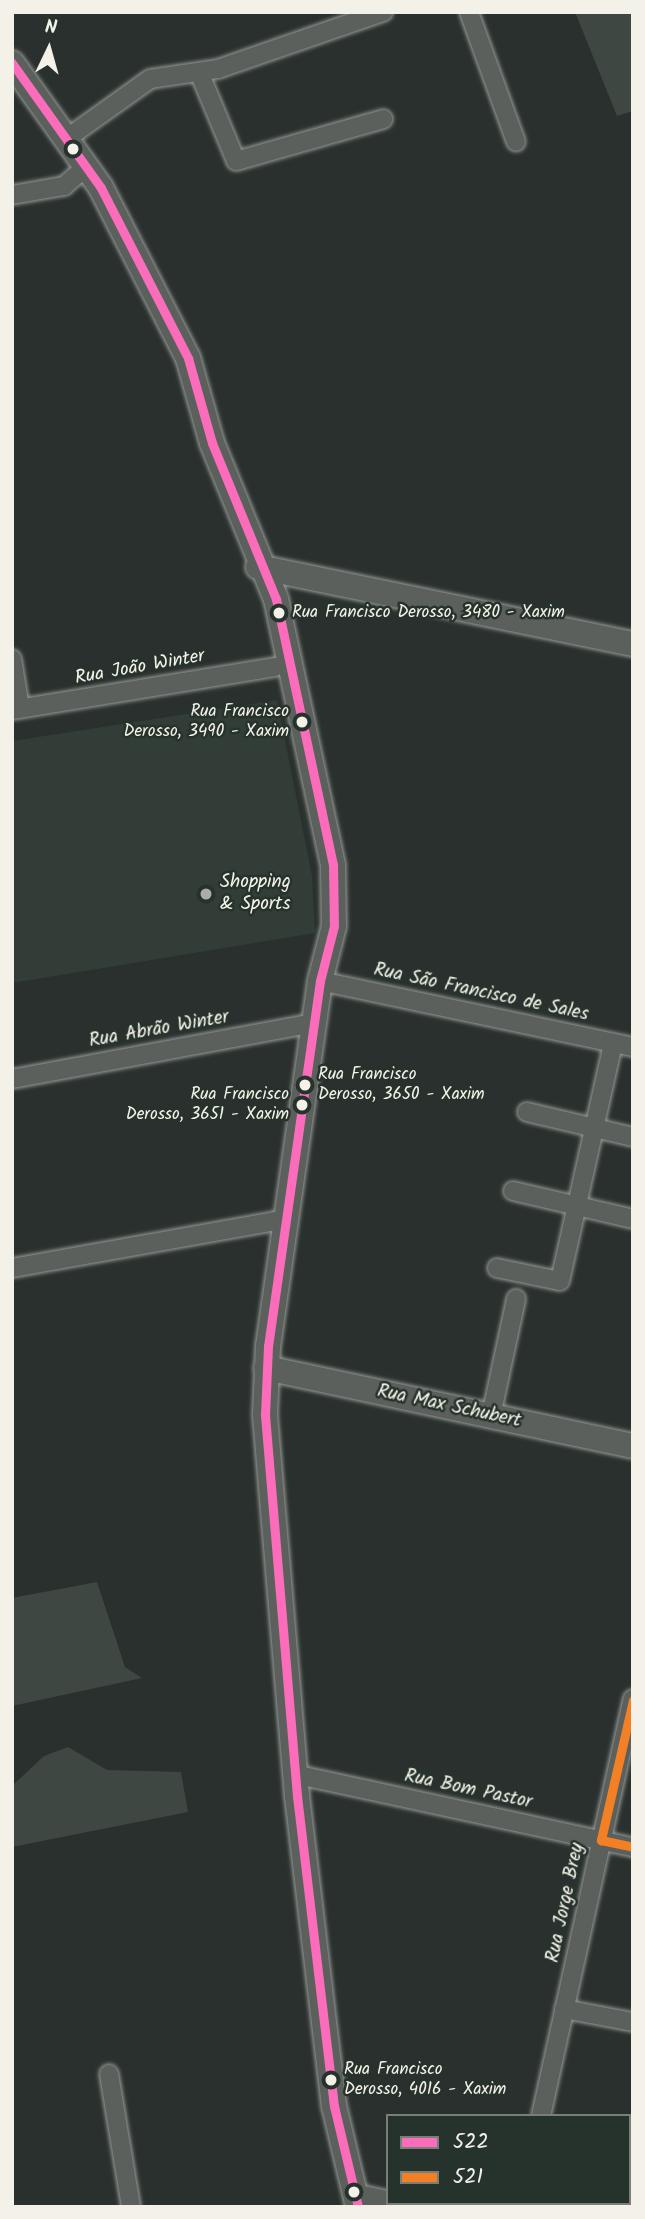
<!DOCTYPE html>
<meta charset="utf-8">
<style>
body{margin:0}
#map{position:relative;width:645px;height:2219px;overflow:hidden;background:#29302d;font-family:Kalam,sans-serif}
div>[style]{position:absolute}
.built>*{inset:0;background:#323d37}
.green>*{inset:0;background:#3e4742}
.roads{filter:drop-shadow(0 0 2px #969996) drop-shadow(0 0 2px #969996)}
.street>*{height:18px;margin:-9px;padding:0 9px;transform-origin:9px;border-radius:9px;background:#5c605c}
.secondary>*{height:24px;margin:-12px;padding:0 12px;transform-origin:12px;border-radius:12px;background:#5c605c}
.bus-1>*{height:9px;margin:-4.5px;padding:0 4.5px;transform-origin:4.5px;border-radius:4.5px;background:#fb6dba}
.bus-2>*{height:9px;margin:-4.5px;padding:0 4.5px;transform-origin:4.5px;border-radius:4.5px;background:#f48026}
.dots>*{width:19px;height:19px;translate:-50% -50%;box-sizing:border-box;border:4px solid #26332d;border-radius:50%}
span{translate:-50% -50%;white-space:nowrap;text-align:center;line-height:1.15;-webkit-text-stroke:5px #26332d;paint-order:stroke}
.bus-label{font-size:17px;color:#f4f1e8}
.left{translate:0 -50%;text-align:left}
.right{translate:-100% -50%;text-align:right}
.street-label{font-size:19px;color:#f4f1e8}
.poi-label{font-size:19px;color:#f4f1e8}
.frame{position:absolute;inset:0;border:14px solid #f4f1e8;pointer-events:none}
.legend{position:absolute;left:386px;top:2114px;width:245px;height:91px;box-sizing:border-box;background:#26332d;border:2px solid #787f78;margin:0;padding:9px 12px;list-style:none;font-size:21px;color:#f4f1e8}
.legend li{display:flex;align-items:center;gap:14px;height:35px}
.legend b{width:35px;border:2px solid #787f78}
.north{position:absolute;left:14px;top:14px;width:70px;height:70px;-webkit-text-stroke:5px #26332d;paint-order:stroke;rotate:5deg;font-size:19px;font-weight:700;line-height:28px;text-align:center;color:#f4f1e8}
.north::after{content:'';display:block;margin:auto;width:24px;height:32px;background:#f4f1e8;clip-path:polygon(50% 0,100% 100%,50% 72%,0 100%)}
</style>
<div id="map">
<div class="built">
<div style="clip-path:polygon(277px 700px,312px 876px,315px 933px,12px 983px,12px 741px)"></div>
</div>
<div class="green">
<div style="clip-path:polygon(575px 12px,633px 12px,633px 111px,617px 116px)"></div>
<div style="clip-path:polygon(97px 1582px,125px 1667px,142px 1678px,12px 1706px,12px 1598px)"></div>
<div style="clip-path:polygon(68px 1747px,107px 1770px,181px 1772px,188px 1812px,12px 1847px,12px 1786px,44px 1756px)"></div>
</div>
<div class="roads">
<div class="street">
<div style="left:469px;top:12px;width:138px;rotate:70.1deg"></div>
<div style="left:199px;top:72px;width:96px;rotate:67.4deg"></div>
<div style="left:236px;top:161px;width:153px;rotate:-15.9deg"></div>
<div style="left:66px;top:139px;width:103px;rotate:-35.5deg"></div>
<div style="left:150px;top:79px;width:69px;rotate:-8.4deg"></div>
<div style="left:218px;top:69px;width:175px;rotate:-19.1deg"></div>
<div style="left:12px;top:195px;width:53px;rotate:-9.8deg"></div>
<div style="left:64px;top:186px;width:29px;rotate:-41deg"></div>
<div style="left:12px;top:659px;width:50px;rotate:80.7deg"></div>
<div style="left:12px;top:710px;width:266px;rotate:-9.3deg"></div>
<div style="left:320px;top:981px;width:320px;rotate:11.9deg"></div>
<div style="left:12px;top:1079px;width:307px;rotate:-10.5deg"></div>
<div style="left:527px;top:1112px;width:109px;rotate:13.3deg"></div>
<div style="left:513px;top:1191px;width:123px;rotate:13.1deg"></div>
<div style="left:12px;top:1268px;width:278px;rotate:-10.1deg"></div>
<div style="left:497px;top:1268px;width:64px;rotate:11.7deg"></div>
<div style="left:560px;top:1281px;width:244px;rotate:-77.4deg"></div>
<div style="left:491px;top:1416px;width:120px;rotate:-77.9deg"></div>
<div style="left:294px;top:1774px;width:347px;rotate:12.2deg"></div>
<div style="left:564px;top:2009px;width:70px;rotate:10.7deg"></div>
<div style="left:109px;top:2074px;width:135px;rotate:80.6deg"></div>
<div style="left:541px;top:2116px;width:427px;rotate:-77.6deg"></div>
<div style="left:354px;top:2193px;width:35px;rotate:12deg"></div>
<div style="left:402px;top:2203px;width:17px;rotate:13deg"></div>
<div style="left:521px;top:2207px;width:4px;rotate:-90deg"></div>
</div>
<div class="secondary">
<div style="left:12px;top:63px;width:153px;rotate:54.5deg"></div>
<div style="left:101px;top:188px;width:191px;rotate:62.9deg"></div>
<div style="left:188px;top:358px;width:88px;rotate:74.2deg"></div>
<div style="left:212px;top:443px;width:169px;rotate:67.7deg"></div>
<div style="left:276px;top:599px;width:272px;rotate:77.9deg"></div>
<div style="left:333px;top:865px;width:61px;rotate:89.1deg"></div>
<div style="left:334px;top:926px;width:57px;rotate:104.3deg"></div>
<div style="left:320px;top:981px;width:369px;rotate:98.1deg"></div>
<div style="left:268px;top:1346px;width:69px;rotate:92.5deg"></div>
<div style="left:265px;top:1415px;width:382px;rotate:85.2deg"></div>
<div style="left:297px;top:1796px;width:312px;rotate:83.2deg"></div>
<div style="left:334px;top:2106px;width:104px;rotate:76.6deg"></div>
<div style="left:258px;top:567px;width:383px;rotate:11.6deg"></div>
<div style="left:266px;top:1368px;width:375px;rotate:12deg"></div>
</div>
</div>
<div class="bus-1">
<div style="left:12px;top:63px;width:153px;rotate:54.5deg"></div>
<div style="left:101px;top:188px;width:191px;rotate:62.9deg"></div>
<div style="left:188px;top:358px;width:88px;rotate:74.2deg"></div>
<div style="left:212px;top:443px;width:169px;rotate:67.7deg"></div>
<div style="left:276px;top:599px;width:272px;rotate:77.9deg"></div>
<div style="left:333px;top:865px;width:61px;rotate:89.1deg"></div>
<div style="left:334px;top:926px;width:57px;rotate:104.3deg"></div>
<div style="left:320px;top:981px;width:369px;rotate:98.1deg"></div>
<div style="left:268px;top:1346px;width:69px;rotate:92.5deg"></div>
<div style="left:265px;top:1415px;width:382px;rotate:85.2deg"></div>
<div style="left:297px;top:1796px;width:312px;rotate:83.2deg"></div>
<div style="left:334px;top:2106px;width:104px;rotate:76.6deg"></div>
</div>
<div class="bus-2">
<div style="left:633px;top:1700px;width:144px;rotate:102.9deg"></div>
<div style="left:601px;top:1840px;width:33px;rotate:12deg"></div>
</div>
<div class="dots">
<div style="left:73px;top:149px;background:#f4f1e8"></div>
<div style="left:279px;top:613px;background:#f4f1e8"></div>
<div style="left:302px;top:722px;background:#f4f1e8"></div>
<div style="left:206px;top:894px;background:#adada7"></div>
<div style="left:305px;top:1085px;background:#f4f1e8"></div>
<div style="left:302px;top:1105px;background:#f4f1e8"></div>
<div style="left:331px;top:2080px;background:#f4f1e8"></div>
<div style="left:354px;top:2192px;background:#f4f1e8"></div>
</div>
<div class="bus-label">
<span class="left" style="left:292px;top:613px">Rua Francisco Derosso, 3480 - Xaxim</span>
<span class="right" style="left:289px;top:722px">Rua Francisco<br>Derosso, 3490 - Xaxim</span>
<span class="left" style="left:318px;top:1085px">Rua Francisco<br>Derosso, 3650 - Xaxim</span>
<span class="right" style="left:289px;top:1105px">Rua Francisco<br>Derosso, 3651 - Xaxim</span>
<span class="left" style="left:344px;top:2080px">Rua Francisco<br>Derosso, 4016 - Xaxim</span>
</div>
<div class="street-label">
<span style="left:140px;top:668px;rotate:-10deg">Rua João Winter</span>
<span style="left:481px;top:993px;rotate:12deg">Rua São Francisco de Sales</span>
<span style="left:159px;top:1030px;rotate:-10deg">Rua Abrão Winter</span>
<span style="left:449px;top:1407px;rotate:12deg">Rua Max Schubert</span>
<span style="left:468px;top:1790px;rotate:12deg">Rua Bom Pastor</span>
<span style="left:566px;top:1903px;rotate:-78deg">Rua Jorge Brey</span>
</div>
<div class="poi-label">
<span class="left" style="left:220px;top:894px">Shopping<br>&amp; Sports</span>
</div>
<div class="frame"></div>
<ul class="legend">
<li><b style="height:9px;background:#fb6dba"></b>522</li>
<li><b style="height:9px;background:#f48026"></b>521</li>
</ul>
<div class="north">N</div>
</div>
